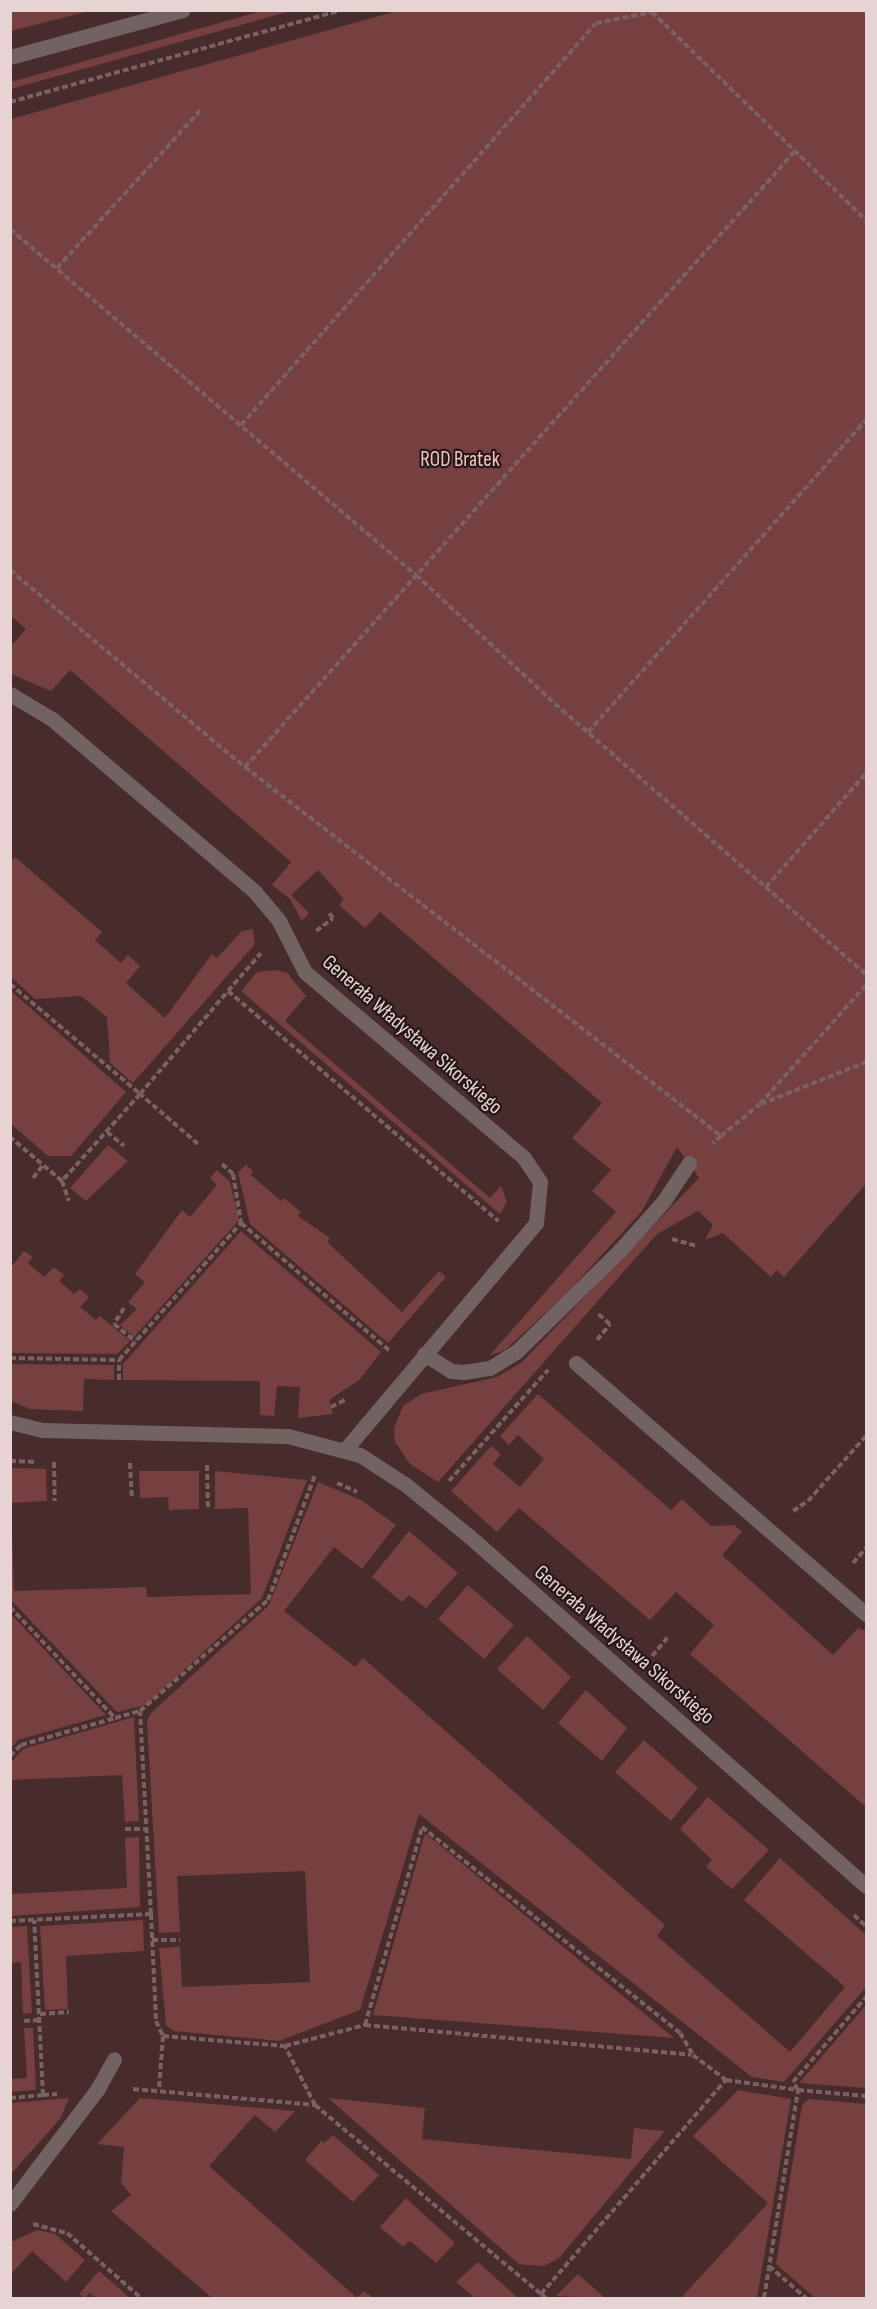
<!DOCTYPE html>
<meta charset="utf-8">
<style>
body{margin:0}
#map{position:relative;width:877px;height:2309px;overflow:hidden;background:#482b2b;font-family:"Sofia Sans Condensed",sans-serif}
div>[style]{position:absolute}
.green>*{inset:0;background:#763f40}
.path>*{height:4px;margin-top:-2px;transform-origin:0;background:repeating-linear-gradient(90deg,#7b6161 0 6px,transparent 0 9px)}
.minor>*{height:15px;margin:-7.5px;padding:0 7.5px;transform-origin:7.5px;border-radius:7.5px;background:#726362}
span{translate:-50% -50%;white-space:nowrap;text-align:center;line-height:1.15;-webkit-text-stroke:4.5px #251817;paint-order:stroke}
.park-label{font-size:21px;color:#f5c3c2}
.street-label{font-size:21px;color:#e7d3d3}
.frame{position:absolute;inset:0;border:12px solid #e7d3d3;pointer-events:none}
</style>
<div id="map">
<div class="green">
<div style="clip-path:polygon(11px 10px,89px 10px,89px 11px,11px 31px)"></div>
<div style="clip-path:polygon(265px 10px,291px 11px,11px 89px,11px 82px)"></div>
<div style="clip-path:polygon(397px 11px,866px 11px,866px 1184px,784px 1277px,776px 1270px,771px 1277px,723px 1233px,705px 1240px,713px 1225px,698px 1211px,657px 1234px,438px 1482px,410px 1464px,395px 1442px,394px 1428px,403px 1406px,421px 1394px,497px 1377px,522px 1362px,699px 1178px,677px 1147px,642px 1211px,567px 1293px,505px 1350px,489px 1356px,616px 1212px,592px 1191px,611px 1170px,572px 1138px,602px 1103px,380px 912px,365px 928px,339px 905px,344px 899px,318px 870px,291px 895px,309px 913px,302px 921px,290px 899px,272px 885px,291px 862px,70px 670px,51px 691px,11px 674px,11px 646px,26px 629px,11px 616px,11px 119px)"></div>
<div style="clip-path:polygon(15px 857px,102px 932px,95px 940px,121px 963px,128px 955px,140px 966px,126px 983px,165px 1018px,212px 954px,217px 958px,242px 931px,253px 929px,255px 944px,133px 1083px,110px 1063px,107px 1017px,81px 996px,35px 999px,11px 977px,10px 862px)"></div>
<div style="clip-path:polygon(276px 970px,287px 973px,306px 996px,285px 1021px,490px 1198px,501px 1186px,507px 1202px,500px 1214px,241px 991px,257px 972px)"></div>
<div style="clip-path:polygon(11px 991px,126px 1092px,71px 1156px,48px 1156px,11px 1124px)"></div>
<div style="clip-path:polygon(108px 1145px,128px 1161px,86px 1201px,70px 1188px)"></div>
<div style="clip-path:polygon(246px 1165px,253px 1171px,251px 1175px,281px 1201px,284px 1198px,301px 1212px,298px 1216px,330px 1238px,327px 1242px,402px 1312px,439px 1271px,446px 1277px,388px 1343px,250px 1224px,238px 1172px)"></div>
<div style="clip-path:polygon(217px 1170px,230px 1182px,239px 1220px,134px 1337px,120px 1325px,137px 1309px,128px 1302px,145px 1282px,135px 1274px,182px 1210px,190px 1217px,217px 1185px,210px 1178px)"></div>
<div style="clip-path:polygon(241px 1231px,381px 1352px,359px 1380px,329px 1400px,333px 1414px,298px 1418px,300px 1387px,277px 1386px,274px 1416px,260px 1415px,260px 1381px,123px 1380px,123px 1364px)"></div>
<div style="clip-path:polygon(24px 1251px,33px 1257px,28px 1263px,44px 1277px,54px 1267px,64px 1275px,59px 1281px,74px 1294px,80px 1289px,89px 1297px,80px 1307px,96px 1320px,100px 1316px,130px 1341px,117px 1354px,11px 1353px,11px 1267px)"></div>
<div style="clip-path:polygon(11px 1364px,114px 1365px,114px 1380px,84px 1379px,83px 1411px,30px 1409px,11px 1401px)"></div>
<div style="clip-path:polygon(538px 1394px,671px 1510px,682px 1499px,711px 1526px,734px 1525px,742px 1532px,722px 1555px,833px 1655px,858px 1628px,866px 1631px,866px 1807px,690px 1654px,714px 1625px,676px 1592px,650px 1620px,519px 1508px,497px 1532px,451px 1491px,491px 1446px,501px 1454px,493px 1464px,520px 1487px,544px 1459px,518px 1435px,509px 1445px,500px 1436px)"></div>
<div style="clip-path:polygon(11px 1468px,46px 1469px,47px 1501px,11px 1503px,14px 1591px,146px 1587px,147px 1597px,251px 1594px,248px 1508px,215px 1509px,215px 1471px,307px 1480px,262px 1598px,146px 1705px,117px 1712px,11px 1600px)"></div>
<div style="clip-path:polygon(139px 1471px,199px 1471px,199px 1509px,169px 1510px,168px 1497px,140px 1498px)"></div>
<div style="clip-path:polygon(318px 1482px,361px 1500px,396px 1525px,362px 1569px,334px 1547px,284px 1611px,355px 1667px,363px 1658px,665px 1925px,657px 1936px,790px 2052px,845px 1987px,744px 1900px,780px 1858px,866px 1935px,866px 1987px,784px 2082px,752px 2077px,419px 1814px,360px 2010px,279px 2041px,174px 2031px,166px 2025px,159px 1948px,180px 1947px,182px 1987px,310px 1982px,305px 1871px,177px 1876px,180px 1932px,159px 1933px,147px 1721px,151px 1713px,269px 1605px)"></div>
<div style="clip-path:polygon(409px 1531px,458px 1573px,426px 1608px,409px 1595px,402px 1602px,372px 1577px)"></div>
<div style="clip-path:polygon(468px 1585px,514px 1625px,484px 1659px,438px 1619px)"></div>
<div style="clip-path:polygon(10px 1614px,11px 1614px,106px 1715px,18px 1740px,11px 1748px)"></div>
<div style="clip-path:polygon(527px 1636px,571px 1677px,543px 1710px,497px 1669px)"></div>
<div style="clip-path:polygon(586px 1690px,627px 1728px,602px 1761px,558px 1723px)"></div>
<div style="clip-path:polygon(134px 1717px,139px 1821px,125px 1822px,122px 1775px,11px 1780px,11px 1762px,23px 1749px)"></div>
<div style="clip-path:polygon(644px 1740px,698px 1788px,671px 1821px,615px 1772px)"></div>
<div style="clip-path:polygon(708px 1797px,769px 1850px,732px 1889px,706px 1867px,712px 1860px,680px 1829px)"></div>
<div style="clip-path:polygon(425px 1833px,674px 2038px,373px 2015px)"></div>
<div style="clip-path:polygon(139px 1837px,140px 1907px,11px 1916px,11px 1894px,127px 1888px,125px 1838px)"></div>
<div style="clip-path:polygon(143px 1920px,144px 1951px,66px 1956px,68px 2009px,45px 2010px,40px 1926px)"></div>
<div style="clip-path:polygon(27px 1926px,32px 2013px,23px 2014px,21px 1962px,11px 1963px,10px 1927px)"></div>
<div style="clip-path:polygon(866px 2005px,866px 2088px,799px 2083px)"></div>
<div style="clip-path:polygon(24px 2028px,33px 2028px,36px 2090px,11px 2092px,11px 2079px,27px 2078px)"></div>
<div style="clip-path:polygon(738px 2090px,791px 2099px,757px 2298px,681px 2298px,768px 2203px,693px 2136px)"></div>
<div style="clip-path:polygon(69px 2098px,60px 2119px,11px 2174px,11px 2103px)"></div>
<div style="clip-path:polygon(140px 2098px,295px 2111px,275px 2132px,255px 2115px,209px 2166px,357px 2298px,364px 2291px,373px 2298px,212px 2298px,111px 2211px,131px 2195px,121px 2183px,124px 2147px,97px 2144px)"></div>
<div style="clip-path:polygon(328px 2098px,425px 2108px,422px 2139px,631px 2159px,634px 2128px,665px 2131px,559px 2258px,544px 2266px,527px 2265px,519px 2264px)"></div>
<div style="clip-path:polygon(809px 2099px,866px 2104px,866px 2298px,815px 2298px,776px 2264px,802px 2105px)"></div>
<div style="clip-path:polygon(333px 2135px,379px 2175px,353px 2202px,305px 2160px,321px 2141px,324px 2143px)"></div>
<div style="clip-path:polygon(406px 2198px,455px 2243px,436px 2263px,410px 2241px,403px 2247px,380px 2227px)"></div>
<div style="clip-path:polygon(37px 2230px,55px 2234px,85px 2260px,66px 2282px,32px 2251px,11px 2274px,11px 2242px)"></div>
<div style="clip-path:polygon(478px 2262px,518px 2298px,475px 2298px,456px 2282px)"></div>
<div style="clip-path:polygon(99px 2271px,130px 2298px,96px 2298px,90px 2293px,85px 2298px,79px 2294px)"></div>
<div style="clip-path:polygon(578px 2274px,605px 2298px,556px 2296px)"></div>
</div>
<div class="path">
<div style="left:10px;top:102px;width:345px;rotate:-15.5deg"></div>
<div style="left:10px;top:229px;width:533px;rotate:40.44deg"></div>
<div style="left:416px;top:575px;width:199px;rotate:42.8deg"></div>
<div style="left:562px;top:710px;width:403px;rotate:41deg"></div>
<div style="left:57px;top:268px;width:214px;rotate:-47.7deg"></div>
<div style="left:241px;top:425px;width:536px;rotate:-48.55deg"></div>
<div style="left:596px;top:23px;width:57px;rotate:-11.1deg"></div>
<div style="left:652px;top:12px;width:298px;rotate:44.2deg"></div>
<div style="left:10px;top:570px;width:307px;rotate:40deg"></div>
<div style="left:245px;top:767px;width:602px;rotate:37.78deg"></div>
<div style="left:721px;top:1136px;width:11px;rotate:139deg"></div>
<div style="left:588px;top:732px;width:418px;rotate:-48.3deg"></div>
<div style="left:245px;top:767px;width:827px;rotate:-48.23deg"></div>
<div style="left:766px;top:887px;width:152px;rotate:-48.7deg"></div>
<div style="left:316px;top:931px;width:21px;rotate:-37deg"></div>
<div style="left:333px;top:918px;width:6px;rotate:-129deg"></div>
<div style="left:10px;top:984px;width:170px;rotate:40.2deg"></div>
<div style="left:140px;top:1094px;width:117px;rotate:131.9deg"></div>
<div style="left:62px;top:1181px;width:68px;rotate:-139.8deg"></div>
<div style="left:228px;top:991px;width:50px;rotate:-49deg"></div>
<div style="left:761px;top:1104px;width:113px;rotate:-21.8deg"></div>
<div style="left:107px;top:1132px;width:22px;rotate:39deg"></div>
<div style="left:721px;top:1136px;width:50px;rotate:-39.4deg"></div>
<div style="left:760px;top:1104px;width:159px;rotate:-48.3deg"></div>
<div style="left:198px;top:1144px;width:77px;rotate:-139.2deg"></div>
<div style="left:140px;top:1094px;width:135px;rotate:-49.5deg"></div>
<div style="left:228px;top:991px;width:355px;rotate:40.4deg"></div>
<div style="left:222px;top:1164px;width:15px;rotate:42deg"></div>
<div style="left:233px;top:1174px;width:50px;rotate:80.7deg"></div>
<div style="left:33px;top:1178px;width:16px;rotate:-52deg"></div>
<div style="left:62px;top:1181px;width:21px;rotate:71deg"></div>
<div style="left:672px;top:1239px;width:25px;rotate:16deg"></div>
<div style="left:124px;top:1308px;width:19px;rotate:122deg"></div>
<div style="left:114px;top:1324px;width:28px;rotate:39deg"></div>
<div style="left:597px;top:1340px;width:21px;rotate:-51deg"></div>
<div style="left:610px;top:1324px;width:17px;rotate:-140deg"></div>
<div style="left:10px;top:1358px;width:109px;rotate:1.1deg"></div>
<div style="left:119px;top:1360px;width:183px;rotate:-48.3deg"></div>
<div style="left:241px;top:1223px;width:196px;rotate:40.7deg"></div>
<div style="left:119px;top:1380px;width:20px;rotate:-90deg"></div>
<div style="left:331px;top:1407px;width:16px;rotate:-27deg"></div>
<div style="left:10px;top:1461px;width:25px;rotate:2deg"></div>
<div style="left:54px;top:1462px;width:39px;rotate:89deg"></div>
<div style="left:130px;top:1463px;width:36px;rotate:87deg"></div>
<div style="left:207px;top:1465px;width:44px;rotate:88.7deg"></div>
<div style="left:449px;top:1481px;width:149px;rotate:-48.3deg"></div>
<div style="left:337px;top:1483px;width:22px;rotate:24deg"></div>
<div style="left:793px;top:1511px;width:18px;rotate:-34deg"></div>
<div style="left:808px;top:1501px;width:87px;rotate:-48.3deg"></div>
<div style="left:853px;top:1563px;width:20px;rotate:-49deg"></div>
<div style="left:10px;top:1607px;width:153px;rotate:46.6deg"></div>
<div style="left:115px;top:1718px;width:26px;rotate:-16deg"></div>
<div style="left:140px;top:1711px;width:169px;rotate:-40.9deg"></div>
<div style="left:268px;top:1600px;width:134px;rotate:-69.4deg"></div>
<div style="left:652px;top:1656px;width:26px;rotate:-50deg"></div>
<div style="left:10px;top:1756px;width:16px;rotate:-45deg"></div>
<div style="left:21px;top:1745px;width:98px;rotate:-16deg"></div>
<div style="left:125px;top:1829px;width:22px"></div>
<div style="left:151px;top:1914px;width:107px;rotate:87.3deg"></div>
<div style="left:156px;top:2021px;width:17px;rotate:65deg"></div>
<div style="left:163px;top:2036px;width:53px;rotate:94.3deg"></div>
<div style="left:854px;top:1915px;width:16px;rotate:43deg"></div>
<div style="left:10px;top:1921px;width:141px;rotate:-2.8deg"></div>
<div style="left:151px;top:1914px;width:203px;rotate:-93.1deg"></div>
<div style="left:152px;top:1940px;width:28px"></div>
<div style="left:40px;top:2014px;width:29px;rotate:-4deg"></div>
<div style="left:24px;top:2021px;width:16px;rotate:-4deg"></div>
<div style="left:365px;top:2025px;width:328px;rotate:5.2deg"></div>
<div style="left:163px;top:2036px;width:122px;rotate:4.7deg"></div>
<div style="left:285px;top:2046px;width:83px;rotate:-14.7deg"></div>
<div style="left:365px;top:2025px;width:206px;rotate:-73.9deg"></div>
<div style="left:422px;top:1827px;width:330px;rotate:38.6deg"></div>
<div style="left:680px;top:2033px;width:26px;rotate:59deg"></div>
<div style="left:693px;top:2055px;width:41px;rotate:37.1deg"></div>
<div style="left:726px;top:2080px;width:73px;rotate:7.9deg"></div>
<div style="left:133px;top:2089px;width:183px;rotate:5deg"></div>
<div style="left:315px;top:2105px;width:66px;rotate:-117deg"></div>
<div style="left:798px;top:2090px;width:9px;rotate:-122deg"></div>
<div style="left:793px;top:2082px;width:112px;rotate:-49.3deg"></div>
<div style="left:43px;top:2095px;width:14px;rotate:-4deg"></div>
<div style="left:10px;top:2098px;width:33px;rotate:-5deg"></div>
<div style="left:43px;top:2095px;width:175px;rotate:-92.9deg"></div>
<div style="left:315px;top:2105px;width:295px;rotate:39.9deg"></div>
<div style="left:33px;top:2224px;width:35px;rotate:15deg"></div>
<div style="left:67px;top:2233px;width:98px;rotate:41.3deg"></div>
<div style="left:769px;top:2266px;width:49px;rotate:40.9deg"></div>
<div style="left:546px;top:2298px;width:6px;rotate:-141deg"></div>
<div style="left:541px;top:2294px;width:283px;rotate:-49.2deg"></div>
<div style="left:764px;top:2298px;width:211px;rotate:-80.7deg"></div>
<div style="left:798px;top:2090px;width:68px;rotate:5deg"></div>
</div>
<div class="minor">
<div style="left:10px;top:57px;width:179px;rotate:-15.2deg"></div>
<div style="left:10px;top:694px;width:49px;rotate:30.8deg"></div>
<div style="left:52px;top:719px;width:267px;rotate:40.4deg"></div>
<div style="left:255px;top:892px;width:38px;rotate:50deg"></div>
<div style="left:279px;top:921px;width:57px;rotate:63deg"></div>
<div style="left:305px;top:972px;width:287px;rotate:40.3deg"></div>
<div style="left:524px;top:1158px;width:29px;rotate:56deg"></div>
<div style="left:540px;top:1182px;width:41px;rotate:95.6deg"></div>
<div style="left:536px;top:1223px;width:297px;rotate:130.1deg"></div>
<div style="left:424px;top:1354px;width:32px;rotate:32deg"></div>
<div style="left:451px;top:1371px;width:13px;rotate:4deg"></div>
<div style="left:464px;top:1372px;width:26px;rotate:-9deg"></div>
<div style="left:490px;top:1368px;width:31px;rotate:-32deg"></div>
<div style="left:516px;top:1352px;width:146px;rotate:-44.4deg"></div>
<div style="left:620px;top:1250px;width:64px;rotate:-48.1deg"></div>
<div style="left:663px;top:1202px;width:47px;rotate:-56.3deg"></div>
<div style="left:576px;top:1363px;width:384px;rotate:40.9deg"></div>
<div style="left:10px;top:1422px;width:34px;rotate:14deg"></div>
<div style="left:43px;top:1430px;width:245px;rotate:1.4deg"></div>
<div style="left:288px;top:1436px;width:74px;rotate:14.8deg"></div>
<div style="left:360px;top:1455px;width:55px;rotate:33.1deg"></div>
<div style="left:406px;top:1485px;width:81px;rotate:39deg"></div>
<div style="left:469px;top:1536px;width:529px;rotate:41.4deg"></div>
<div style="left:10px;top:2204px;width:143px;rotate:-52.7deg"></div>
<div style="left:97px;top:2090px;width:35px;rotate:-61deg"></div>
</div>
<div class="park-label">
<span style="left:460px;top:460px">ROD Bratek</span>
</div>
<div class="street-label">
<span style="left:412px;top:1035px;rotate:41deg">Generała Władysława Sikorskiego</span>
<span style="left:624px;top:1645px;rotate:41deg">Generała Władysława Sikorskiego</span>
</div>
<div class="frame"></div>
</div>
